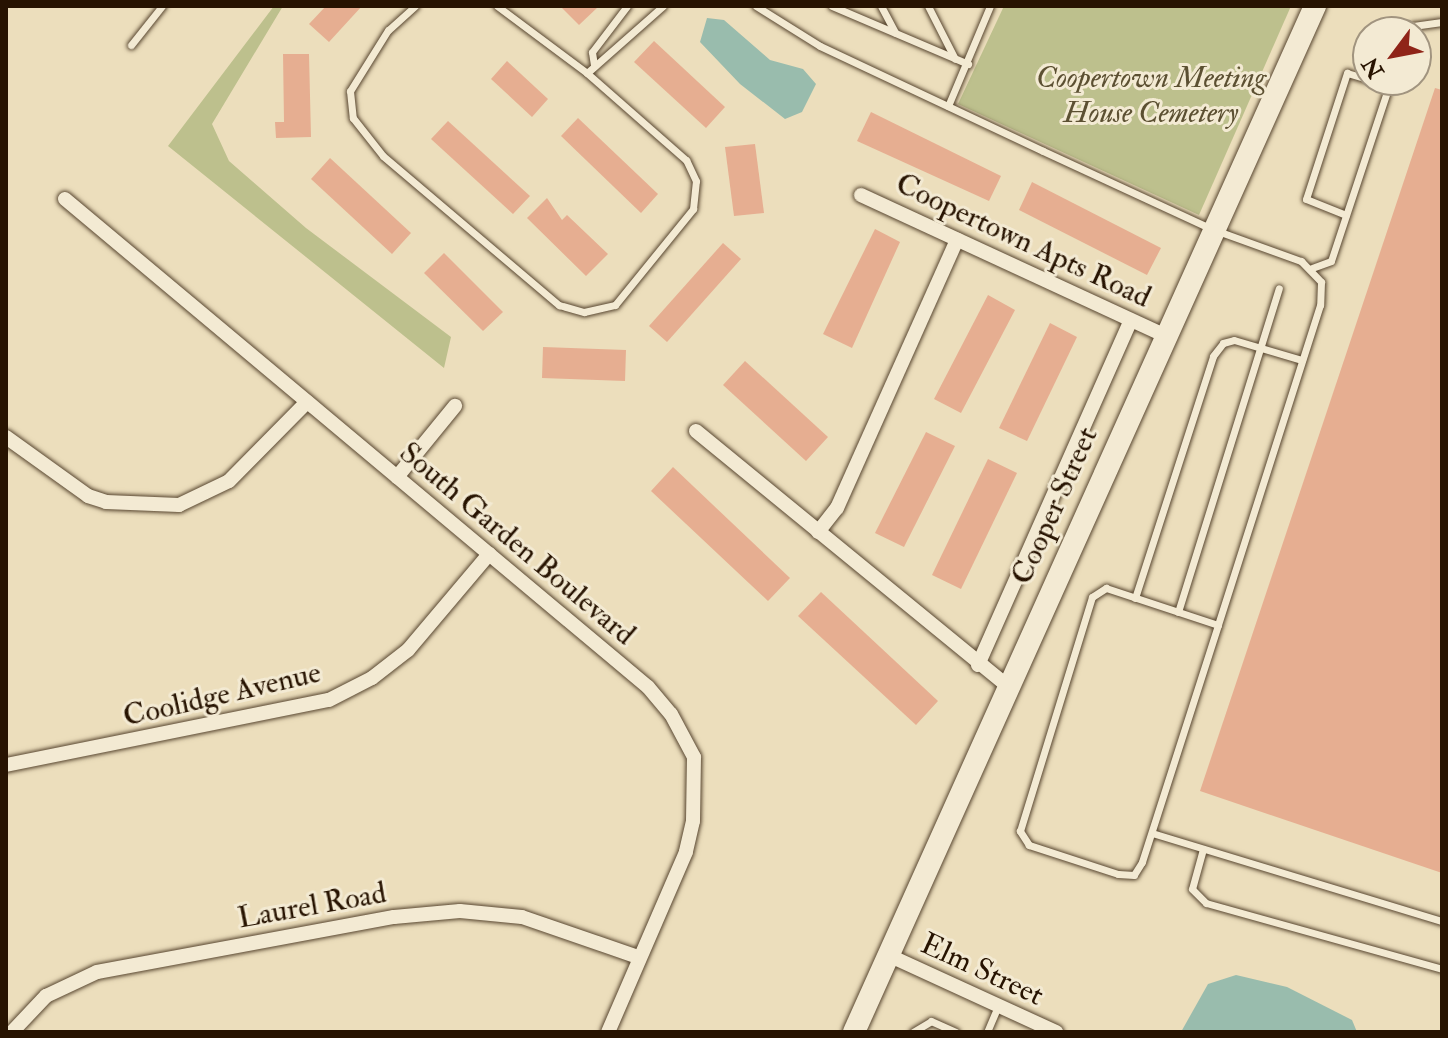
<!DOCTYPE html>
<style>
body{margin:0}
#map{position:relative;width:1448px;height:1038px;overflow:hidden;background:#ecdebc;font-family:"IM FELL Double Pica",serif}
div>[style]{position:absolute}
.green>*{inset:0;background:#bdc08d}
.water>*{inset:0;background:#99bcad}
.building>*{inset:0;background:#e6ae91}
.roads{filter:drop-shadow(0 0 2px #584630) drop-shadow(0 0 2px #584630)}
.lane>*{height:7px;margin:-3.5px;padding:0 3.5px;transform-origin:3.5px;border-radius:3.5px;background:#f3ead3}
.street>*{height:14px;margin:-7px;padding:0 7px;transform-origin:7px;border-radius:7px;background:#f3ead3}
.secondary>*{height:22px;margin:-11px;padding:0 11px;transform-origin:11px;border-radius:11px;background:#f3ead3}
span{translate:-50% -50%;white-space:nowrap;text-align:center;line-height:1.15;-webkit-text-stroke:6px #f3ead3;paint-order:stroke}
.park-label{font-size:30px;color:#5c5032;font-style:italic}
.street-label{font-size:30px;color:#271301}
.frame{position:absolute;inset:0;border:8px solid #271301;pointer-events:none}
.north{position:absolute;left:1352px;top:16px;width:80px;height:80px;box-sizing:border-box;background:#f3ead3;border:2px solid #a1947f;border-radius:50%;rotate:238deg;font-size:22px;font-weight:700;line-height:32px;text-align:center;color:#271301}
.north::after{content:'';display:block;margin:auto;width:28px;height:36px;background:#8f2418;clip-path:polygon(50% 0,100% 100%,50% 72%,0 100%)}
</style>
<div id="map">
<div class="green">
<div style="clip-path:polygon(274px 6px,283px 6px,212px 124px,229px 161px,306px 228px,451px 337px,444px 368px,168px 146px)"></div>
<div style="clip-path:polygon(1004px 6px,1291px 6px,1199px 215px,958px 104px)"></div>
</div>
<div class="water">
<div style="clip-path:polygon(707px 18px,724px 20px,770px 60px,803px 69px,816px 84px,802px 112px,785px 119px,740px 84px,700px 42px)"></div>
<div style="clip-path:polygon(1236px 975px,1287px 987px,1352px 1020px,1357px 1032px,1181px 1032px,1208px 984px)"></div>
</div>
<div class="building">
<div style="clip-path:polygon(326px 6px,362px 6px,329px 42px,309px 24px)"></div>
<div style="clip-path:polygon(560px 6px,596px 6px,598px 7px,579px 25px)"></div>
<div style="clip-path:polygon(654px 41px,725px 107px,706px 128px,634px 62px)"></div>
<div style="clip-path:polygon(283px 54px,309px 54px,311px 137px,276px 138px,275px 122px,284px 122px)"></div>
<div style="clip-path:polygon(507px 61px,548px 99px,532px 117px,491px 79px)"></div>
<div style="clip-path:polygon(1435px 88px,1442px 90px,1442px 873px,1200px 791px)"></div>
<div style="clip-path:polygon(871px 112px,1001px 176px,989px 201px,857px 141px)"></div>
<div style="clip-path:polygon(578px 118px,658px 194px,641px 213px,561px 136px)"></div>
<div style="clip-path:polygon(448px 121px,530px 196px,513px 214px,431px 139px)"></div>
<div style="clip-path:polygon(755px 144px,764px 213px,734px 216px,725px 147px)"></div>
<div style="clip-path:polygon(330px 158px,411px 233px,392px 254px,311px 179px)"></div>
<div style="clip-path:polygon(1032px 182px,1161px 248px,1147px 275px,1019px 210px)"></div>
<div style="clip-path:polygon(547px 198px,562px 220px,567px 215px,608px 254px,586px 276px,527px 218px)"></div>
<div style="clip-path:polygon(875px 229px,900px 242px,852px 348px,823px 334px)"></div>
<div style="clip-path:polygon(723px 243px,741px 259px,667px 342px,649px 326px)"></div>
<div style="clip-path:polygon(444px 253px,503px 312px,483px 331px,424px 273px)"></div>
<div style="clip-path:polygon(988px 295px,1015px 310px,961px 413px,934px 399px)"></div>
<div style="clip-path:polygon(1050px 323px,1077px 337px,1027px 441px,999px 428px)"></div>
<div style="clip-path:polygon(543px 347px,626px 350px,625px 381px,542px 378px)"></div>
<div style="clip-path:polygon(745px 361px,828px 437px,806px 461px,723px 385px)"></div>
<div style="clip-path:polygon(926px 432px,955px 446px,904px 547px,875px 533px)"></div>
<div style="clip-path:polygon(988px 459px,1017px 473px,961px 589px,932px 575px)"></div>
<div style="clip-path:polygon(673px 467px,790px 578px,768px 601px,651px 491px)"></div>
<div style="clip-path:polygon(821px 592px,938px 701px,916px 725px,798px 616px)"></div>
</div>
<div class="roads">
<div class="lane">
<div style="left:415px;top:6px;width:36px;rotate:138deg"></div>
<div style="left:388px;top:30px;width:72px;rotate:121.9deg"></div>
<div style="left:350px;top:91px;width:27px;rotate:84deg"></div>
<div style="left:353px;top:118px;width:48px;rotate:51.7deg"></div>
<div style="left:383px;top:156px;width:231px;rotate:40.3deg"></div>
<div style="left:559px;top:305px;width:26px;rotate:16deg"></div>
<div style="left:584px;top:312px;width:32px;rotate:-13deg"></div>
<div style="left:615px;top:305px;width:124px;rotate:-50.9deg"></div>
<div style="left:693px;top:209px;width:28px;rotate:-84deg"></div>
<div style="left:696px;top:181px;width:23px;rotate:-115deg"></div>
<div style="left:686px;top:160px;width:132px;rotate:-138.7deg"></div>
<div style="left:587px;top:73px;width:112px;rotate:-143.3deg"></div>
<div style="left:756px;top:6px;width:75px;rotate:32deg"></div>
<div style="left:820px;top:46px;width:246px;rotate:25.2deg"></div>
<div style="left:1043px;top:151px;width:186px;rotate:24.8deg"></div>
<div style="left:1212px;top:229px;width:95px;rotate:19.8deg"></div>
<div style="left:1301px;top:261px;width:29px;rotate:46deg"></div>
<div style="left:1321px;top:282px;width:23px;rotate:92deg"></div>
<div style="left:1320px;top:305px;width:336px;rotate:107.7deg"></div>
<div style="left:1218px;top:625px;width:249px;rotate:107.8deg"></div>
<div style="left:1142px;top:862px;width:15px;rotate:122deg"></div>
<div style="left:1134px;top:875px;width:16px;rotate:-176deg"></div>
<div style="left:1118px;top:874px;width:94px;rotate:-162deg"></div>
<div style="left:1029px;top:845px;width:17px;rotate:-123deg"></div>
<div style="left:1020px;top:831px;width:245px;rotate:-72.9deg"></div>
<div style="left:1092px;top:597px;width:17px;rotate:-33deg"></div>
<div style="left:1106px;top:588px;width:118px;rotate:18.3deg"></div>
<div style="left:832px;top:6px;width:148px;rotate:23.1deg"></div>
<div style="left:881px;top:6px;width:30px;rotate:62deg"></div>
<div style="left:928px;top:6px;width:59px;rotate:63deg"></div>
<div style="left:1410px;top:32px;width:7px;rotate:-63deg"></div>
<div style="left:1413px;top:26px;width:29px;rotate:-8deg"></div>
<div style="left:131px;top:45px;width:50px;rotate:-51.5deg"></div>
<div style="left:594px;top:65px;width:13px;rotate:-99deg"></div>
<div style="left:592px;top:52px;width:58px;rotate:-52.7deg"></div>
<div style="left:587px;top:73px;width:101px;rotate:-41.4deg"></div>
<div style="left:1370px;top:80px;width:20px;rotate:18deg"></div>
<div style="left:948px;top:106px;width:108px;rotate:-67.2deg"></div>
<div style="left:1346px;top:215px;width:43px;rotate:-158.2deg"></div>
<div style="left:1306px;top:199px;width:133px;rotate:-72deg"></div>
<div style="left:1347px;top:73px;width:22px;rotate:16deg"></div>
<div style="left:1312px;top:268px;width:20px;rotate:-20deg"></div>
<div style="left:1331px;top:261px;width:191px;rotate:-71.7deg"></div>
<div style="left:1135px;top:598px;width:254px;rotate:-72.1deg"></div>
<div style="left:1213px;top:356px;width:16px;rotate:-52deg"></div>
<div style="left:1223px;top:343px;width:11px;rotate:-15deg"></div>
<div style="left:1234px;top:340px;width:71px;rotate:16.4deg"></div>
<div style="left:1178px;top:612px;width:339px;rotate:-72.7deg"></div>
<div style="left:1152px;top:833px;width:303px;rotate:16.9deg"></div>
<div style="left:1203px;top:849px;width:41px;rotate:105.4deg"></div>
<div style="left:1192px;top:889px;width:20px;rotate:45deg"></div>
<div style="left:1206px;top:903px;width:245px;rotate:15.6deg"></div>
<div style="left:913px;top:1032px;width:21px;rotate:-31deg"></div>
<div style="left:931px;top:1021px;width:27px;rotate:24deg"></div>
<div style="left:987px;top:1032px;width:21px;rotate:-67deg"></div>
</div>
<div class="street">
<div style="left:861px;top:195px;width:334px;rotate:24.8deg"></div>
<div style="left:65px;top:199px;width:760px;rotate:39.93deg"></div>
<div style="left:648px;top:687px;width:35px;rotate:50deg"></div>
<div style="left:671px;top:714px;width:49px;rotate:61.9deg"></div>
<div style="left:694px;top:757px;width:64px;rotate:90.9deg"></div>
<div style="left:693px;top:821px;width:32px;rotate:103deg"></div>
<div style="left:686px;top:852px;width:196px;rotate:113.4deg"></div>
<div style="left:696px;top:431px;width:402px;rotate:39.3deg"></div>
<div style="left:6px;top:437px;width:101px;rotate:35.7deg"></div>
<div style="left:88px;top:496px;width:19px;rotate:18deg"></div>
<div style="left:106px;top:502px;width:73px;rotate:2.4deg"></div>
<div style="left:179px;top:505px;width:55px;rotate:-25.6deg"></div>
<div style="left:229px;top:481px;width:111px;rotate:-45.4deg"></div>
<div style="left:397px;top:477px;width:92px;rotate:-50.8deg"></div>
<div style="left:818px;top:532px;width:31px;rotate:-52deg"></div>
<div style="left:837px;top:508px;width:294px;rotate:-65.9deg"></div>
<div style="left:978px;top:665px;width:377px;rotate:-66.1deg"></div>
<div style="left:6px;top:765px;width:329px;rotate:-11.4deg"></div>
<div style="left:329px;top:700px;width:48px;rotate:-27.1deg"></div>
<div style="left:372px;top:678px;width:46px;rotate:-37.9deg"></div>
<div style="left:408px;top:650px;width:126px;rotate:-49.8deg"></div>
<div style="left:888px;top:955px;width:185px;rotate:24.6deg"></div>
<div style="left:12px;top:1032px;width:50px;rotate:-46.6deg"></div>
<div style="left:46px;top:996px;width:56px;rotate:-25.2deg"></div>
<div style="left:97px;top:972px;width:302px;rotate:-10.5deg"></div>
<div style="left:394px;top:917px;width:66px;rotate:-5.2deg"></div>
<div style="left:460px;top:911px;width:62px;rotate:5.5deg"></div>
<div style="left:522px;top:917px;width:123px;rotate:19deg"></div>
</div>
<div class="secondary">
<div style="left:854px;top:1032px;width:1125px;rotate:-65.8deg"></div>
</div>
</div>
<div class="park-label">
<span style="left:1151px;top:95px">Coopertown Meeting<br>House Cemetery</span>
</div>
<div class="street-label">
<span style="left:1023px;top:241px;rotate:25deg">Coopertown Apts Road</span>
<span style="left:1055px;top:506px;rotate:-66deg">Cooper Street</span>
<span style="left:517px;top:544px;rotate:40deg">South Garden Boulevard</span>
<span style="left:222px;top:695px;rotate:-13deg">Coolidge Avenue</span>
<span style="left:312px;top:906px;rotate:-10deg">Laurel Road</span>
<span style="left:982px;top:970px;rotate:25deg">Elm Street</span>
</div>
<div class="frame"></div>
<div class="north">N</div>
</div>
